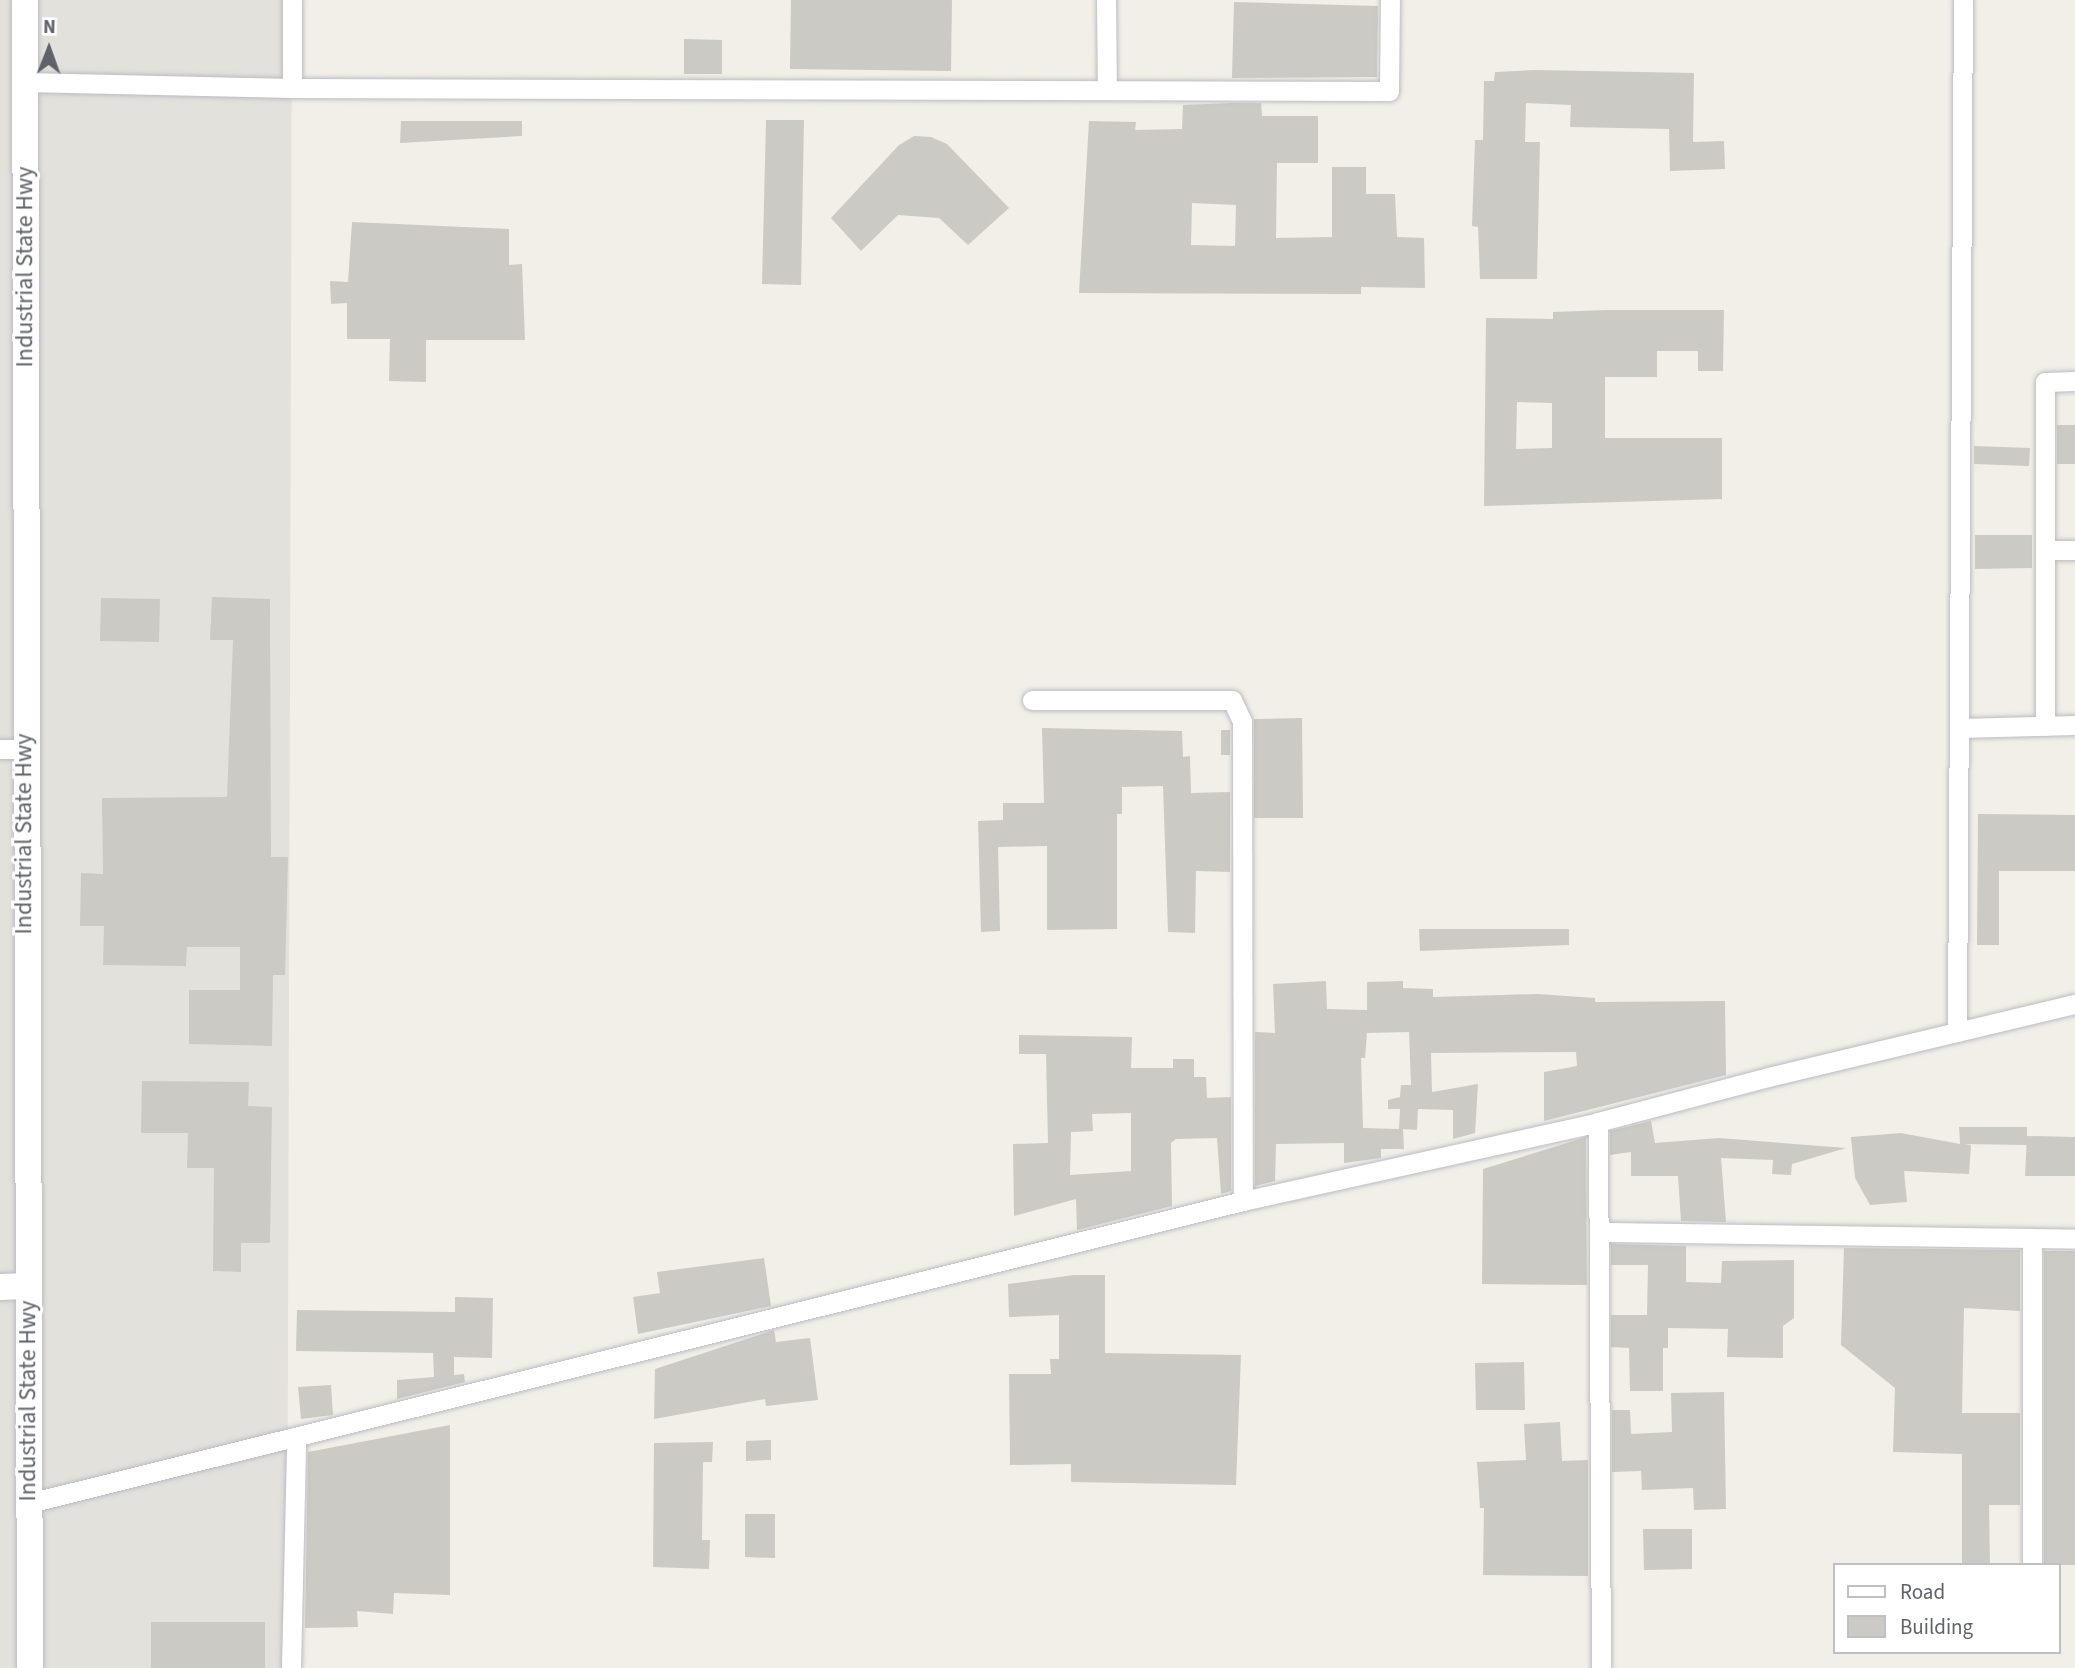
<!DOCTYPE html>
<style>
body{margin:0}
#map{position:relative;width:2075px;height:1668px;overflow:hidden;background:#f1efe7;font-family:"Source Sans 3",sans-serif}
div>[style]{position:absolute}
.industrial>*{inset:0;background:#e3e1dc}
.building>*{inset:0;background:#cccac4}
.roads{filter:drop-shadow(0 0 2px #babcc1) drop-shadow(0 0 2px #babcc1)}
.minor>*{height:19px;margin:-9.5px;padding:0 9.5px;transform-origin:9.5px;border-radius:9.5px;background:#fff}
.secondary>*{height:26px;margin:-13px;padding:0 13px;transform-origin:13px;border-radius:13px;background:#fff}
span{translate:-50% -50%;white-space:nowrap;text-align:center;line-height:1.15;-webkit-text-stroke:6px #fff;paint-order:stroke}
.street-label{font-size:24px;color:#5f6268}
.legend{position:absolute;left:1833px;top:1563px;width:228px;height:91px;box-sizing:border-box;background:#fff;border:2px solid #bfc0c3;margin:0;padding:9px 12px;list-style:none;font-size:21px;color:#5f6268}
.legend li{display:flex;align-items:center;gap:14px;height:35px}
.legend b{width:35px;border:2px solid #bfc0c3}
.north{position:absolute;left:14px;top:14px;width:70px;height:70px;-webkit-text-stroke:5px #fff;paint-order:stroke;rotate:1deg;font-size:19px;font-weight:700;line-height:28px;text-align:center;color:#5f6268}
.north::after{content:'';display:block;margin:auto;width:24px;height:32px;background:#5f6268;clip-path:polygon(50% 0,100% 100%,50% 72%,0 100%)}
</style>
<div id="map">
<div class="industrial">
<div style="clip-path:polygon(0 0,292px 0,287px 1668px,0 1668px)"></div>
</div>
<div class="building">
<div style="clip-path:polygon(791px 0,952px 0,951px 71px,790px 69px)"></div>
<div style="clip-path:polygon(1234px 2px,1378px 6px,1377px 77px,1232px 78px)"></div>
<div style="clip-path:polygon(684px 39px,722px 40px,722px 74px,684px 74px)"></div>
<div style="clip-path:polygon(1535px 70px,1694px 73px,1693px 142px,1724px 141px,1725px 169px,1670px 171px,1669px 129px,1570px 127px,1571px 105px,1526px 103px,1525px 142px,1540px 142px,1537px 279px,1480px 279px,1478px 227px,1472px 226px,1475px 140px,1483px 140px,1484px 81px,1494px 81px,1495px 72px)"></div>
<div style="clip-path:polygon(evenodd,1232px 103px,1261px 103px,1262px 116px,1318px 116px,1318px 163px,1277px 163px,1276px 238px,1332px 237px,1332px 167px,1366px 167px,1366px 194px,1395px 194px,1397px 237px,1424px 238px,1425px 288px,1361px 287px,1361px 294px,1079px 293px,1089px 121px,1136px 122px,1135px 130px,1182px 129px,1183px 105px,1232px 103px,1192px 203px,1236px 205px,1235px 246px,1191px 245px,1192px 203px)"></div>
<div style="clip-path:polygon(766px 120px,804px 120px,801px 285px,762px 284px)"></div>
<div style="clip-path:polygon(401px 121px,522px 121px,522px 136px,400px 143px)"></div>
<div style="clip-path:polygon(914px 136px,931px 137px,947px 144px,1009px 208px,968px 245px,939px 218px,898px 215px,861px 251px,831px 218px,899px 145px)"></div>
<div style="clip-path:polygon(352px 222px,509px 229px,509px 265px,522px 264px,525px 340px,426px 340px,426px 382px,389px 381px,390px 339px,347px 339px,347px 303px,331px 304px,330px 281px,348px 282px)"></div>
<div style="clip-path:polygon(evenodd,1607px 310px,1724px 310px,1723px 371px,1698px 371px,1698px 351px,1657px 351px,1657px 377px,1605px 377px,1605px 438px,1722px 438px,1722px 499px,1484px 506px,1486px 318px,1553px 319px,1553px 312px,1607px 310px,1517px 402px,1552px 403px,1552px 448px,1516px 449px,1517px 402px)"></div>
<div style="clip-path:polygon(2057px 425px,2075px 425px,2075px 464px,2057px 464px)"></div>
<div style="clip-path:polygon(1974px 446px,2030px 448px,2029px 466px,1974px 464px)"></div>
<div style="clip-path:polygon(1975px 535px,2032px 535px,2032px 568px,1975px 569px)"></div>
<div style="clip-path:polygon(212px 597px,270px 599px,271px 857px,288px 857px,285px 975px,273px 975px,272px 1046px,189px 1044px,189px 990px,240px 990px,240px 947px,187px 947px,186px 966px,103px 965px,104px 926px,80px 926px,81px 873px,103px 874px,102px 798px,227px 797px,233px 640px,210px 640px)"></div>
<div style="clip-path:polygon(101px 598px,160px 599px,159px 642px,100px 641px)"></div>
<div style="clip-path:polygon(1302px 718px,1303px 818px,1254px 818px,1254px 719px)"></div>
<div style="clip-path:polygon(1042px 728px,1182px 731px,1183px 757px,1190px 756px,1191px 793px,1230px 792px,1230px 872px,1196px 871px,1195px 933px,1168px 932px,1163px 786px,1122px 787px,1122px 814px,1117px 814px,1117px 929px,1047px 930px,1047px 846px,998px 847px,1000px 931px,981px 932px,978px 821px,1003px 820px,1003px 803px,1044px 803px)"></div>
<div style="clip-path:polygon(1221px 730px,1230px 730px,1230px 755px,1221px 755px)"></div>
<div style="clip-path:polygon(1978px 814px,2075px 815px,2075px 871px,1999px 871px,1999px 945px,1977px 945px)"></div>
<div style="clip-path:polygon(1419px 929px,1569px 929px,1569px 945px,1420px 951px)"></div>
<div style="clip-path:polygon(evenodd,1326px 981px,1327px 1009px,1367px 1010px,1367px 982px,1403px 981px,1403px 988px,1433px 989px,1433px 997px,1538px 994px,1595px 998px,1595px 1002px,1725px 1001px,1726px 1075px,1544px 1121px,1544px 1072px,1577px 1066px,1576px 1052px,1431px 1053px,1432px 1092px,1478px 1084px,1475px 1133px,1453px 1139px,1453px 1110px,1418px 1109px,1417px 1130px,1403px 1129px,1404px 1149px,1381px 1149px,1381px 1158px,1344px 1163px,1344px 1143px,1276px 1144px,1275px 1181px,1255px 1186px,1255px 1032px,1275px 1033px,1273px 984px,1326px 981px,1409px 1032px,1411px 1085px,1401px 1085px,1400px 1097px,1388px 1100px,1388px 1109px,1400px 1109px,1399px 1129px,1363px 1128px,1361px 1058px,1365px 1058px,1367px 1033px,1409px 1032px)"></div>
<div style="clip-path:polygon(evenodd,1019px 1035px,1132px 1037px,1131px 1068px,1173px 1068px,1173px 1059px,1194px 1059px,1194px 1077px,1206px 1077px,1207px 1098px,1231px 1097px,1231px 1191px,1221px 1194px,1217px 1138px,1176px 1139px,1171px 1143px,1172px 1206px,1077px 1230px,1076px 1199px,1014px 1216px,1013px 1144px,1048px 1143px,1046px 1054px,1019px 1054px,1019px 1035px,1131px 1113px,1131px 1171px,1070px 1175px,1071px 1132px,1093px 1131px,1092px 1114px,1131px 1113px)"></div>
<div style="clip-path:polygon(142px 1081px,249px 1082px,248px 1106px,272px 1107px,270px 1243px,241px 1243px,241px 1272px,213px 1271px,214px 1168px,187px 1168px,188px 1133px,141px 1133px)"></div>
<div style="clip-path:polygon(1651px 1121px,1655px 1143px,1719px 1138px,1846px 1148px,1792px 1164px,1791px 1175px,1772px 1174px,1773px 1160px,1721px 1158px,1726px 1222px,1681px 1221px,1678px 1176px,1631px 1176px,1631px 1152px,1610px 1155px,1610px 1131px)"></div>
<div style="clip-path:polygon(1959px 1127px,2027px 1127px,2027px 1145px,1964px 1144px,1971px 1145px,1969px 1174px,1904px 1171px,1907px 1202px,1870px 1205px,1855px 1178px,1851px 1137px,1901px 1133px,1960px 1144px)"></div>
<div style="clip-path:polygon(2027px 1136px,2075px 1137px,2075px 1176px,2025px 1176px)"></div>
<div style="clip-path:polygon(1586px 1137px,1587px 1285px,1482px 1284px,1483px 1169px)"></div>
<div style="clip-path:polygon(1611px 1244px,1686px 1246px,1686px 1282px,1721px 1283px,1722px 1261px,1794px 1260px,1794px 1318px,1783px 1326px,1783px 1358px,1727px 1357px,1728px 1329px,1668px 1328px,1668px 1348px,1663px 1348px,1663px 1391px,1630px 1391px,1629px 1348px,1611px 1347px,1611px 1315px,1647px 1315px,1648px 1265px,1611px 1265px)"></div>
<div style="clip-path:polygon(1844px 1248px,2020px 1250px,2020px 1311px,1964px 1308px,1962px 1413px,2020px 1413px,2020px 1505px,1989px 1505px,1990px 1565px,1962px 1565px,1962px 1454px,1893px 1452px,1895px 1388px,1841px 1345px)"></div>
<div style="clip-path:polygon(2044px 1251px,2075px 1251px,2075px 1565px,2044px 1565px)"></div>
<div style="clip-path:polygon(764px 1258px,771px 1306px,638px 1334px,633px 1297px,660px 1293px,657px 1272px)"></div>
<div style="clip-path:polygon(1074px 1275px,1105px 1275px,1105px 1353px,1241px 1355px,1236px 1485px,1071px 1482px,1071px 1464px,1010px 1465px,1009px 1374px,1051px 1374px,1050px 1359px,1059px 1359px,1059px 1315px,1009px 1317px,1008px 1284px)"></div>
<div style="clip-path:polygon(455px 1297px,493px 1298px,492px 1358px,454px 1357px,454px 1375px,464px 1374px,465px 1382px,397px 1399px,397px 1380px,434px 1377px,433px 1353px,296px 1351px,297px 1310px,455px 1312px)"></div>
<div style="clip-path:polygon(774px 1330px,776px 1342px,810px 1338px,818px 1400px,766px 1406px,765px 1399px,654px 1419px,655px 1369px)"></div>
<div style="clip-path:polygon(1524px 1362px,1525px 1410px,1476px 1410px,1475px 1363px)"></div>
<div style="clip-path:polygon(331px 1385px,333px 1415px,301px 1419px,298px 1387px)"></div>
<div style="clip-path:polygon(1724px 1392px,1726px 1509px,1694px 1510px,1693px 1488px,1642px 1490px,1641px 1471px,1612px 1472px,1612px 1410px,1630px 1410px,1631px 1434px,1672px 1432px,1671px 1393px)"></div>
<div style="clip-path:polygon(1560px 1422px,1562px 1461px,1588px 1460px,1588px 1576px,1483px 1575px,1484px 1508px,1480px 1508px,1477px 1462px,1526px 1460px,1524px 1424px)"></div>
<div style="clip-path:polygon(450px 1425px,450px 1595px,394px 1593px,393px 1614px,357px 1611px,358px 1627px,305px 1628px,308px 1452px)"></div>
<div style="clip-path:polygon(771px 1440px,771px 1460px,746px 1461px,746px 1441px)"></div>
<div style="clip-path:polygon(713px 1442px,712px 1462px,703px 1462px,702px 1540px,710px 1540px,709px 1569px,653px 1567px,654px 1443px)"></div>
<div style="clip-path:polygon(745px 1514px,775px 1514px,775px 1558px,745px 1557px)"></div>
<div style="clip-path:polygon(1643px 1529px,1692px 1529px,1692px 1569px,1644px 1570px)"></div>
<div style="clip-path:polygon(151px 1622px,265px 1622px,265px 1668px,151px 1668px)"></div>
</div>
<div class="roads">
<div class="minor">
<div style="left:292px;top:0;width:88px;rotate:90deg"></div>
<div style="left:1106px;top:0;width:89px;rotate:89.4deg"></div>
<div style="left:25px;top:82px;width:267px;rotate:1.3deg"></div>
<div style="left:292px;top:88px;width:1097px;rotate:0.16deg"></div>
<div style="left:1389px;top:91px;width:91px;rotate:-89.4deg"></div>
<div style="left:2045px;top:550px;width:30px"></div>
<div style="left:1032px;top:700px;width:200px"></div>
<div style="left:1232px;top:700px;width:23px;rotate:65deg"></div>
<div style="left:1242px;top:721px;width:480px;rotate:89.9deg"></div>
<div style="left:2045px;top:726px;width:344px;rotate:-90deg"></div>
<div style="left:2045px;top:382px;width:30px;rotate:-2deg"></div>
<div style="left:1959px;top:728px;width:116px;rotate:-1.5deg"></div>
<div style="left:0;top:749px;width:24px"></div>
<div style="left:1957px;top:1032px;width:1032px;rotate:-89.67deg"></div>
<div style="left:1598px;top:1122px;width:546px;rotate:89.69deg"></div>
<div style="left:1600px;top:1232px;width:475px;rotate:0.8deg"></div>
<div style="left:29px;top:1503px;width:1251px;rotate:-13.97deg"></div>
<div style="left:1243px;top:1201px;width:364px;rotate:-12.5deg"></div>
<div style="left:1598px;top:1122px;width:176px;rotate:-14.8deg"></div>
<div style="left:1768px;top:1077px;width:316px;rotate:-13.4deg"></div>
<div style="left:2032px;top:1565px;width:326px;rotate:-90deg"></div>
<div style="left:291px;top:1668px;width:229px;rotate:-88.7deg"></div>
</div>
<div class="secondary">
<div style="left:25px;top:0;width:1668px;rotate:89.83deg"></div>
<div style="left:0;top:1287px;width:28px;rotate:-2deg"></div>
</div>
</div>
<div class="street-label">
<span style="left:25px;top:267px;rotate:-90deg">Industrial State Hwy</span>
<span style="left:24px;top:834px;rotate:-90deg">Industrial State Hwy</span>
<span style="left:28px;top:1401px;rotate:-90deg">Industrial State Hwy</span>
</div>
<ul class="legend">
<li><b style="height:9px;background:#fff"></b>Road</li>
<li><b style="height:19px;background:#cccac4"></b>Building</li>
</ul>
<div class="north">N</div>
</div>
